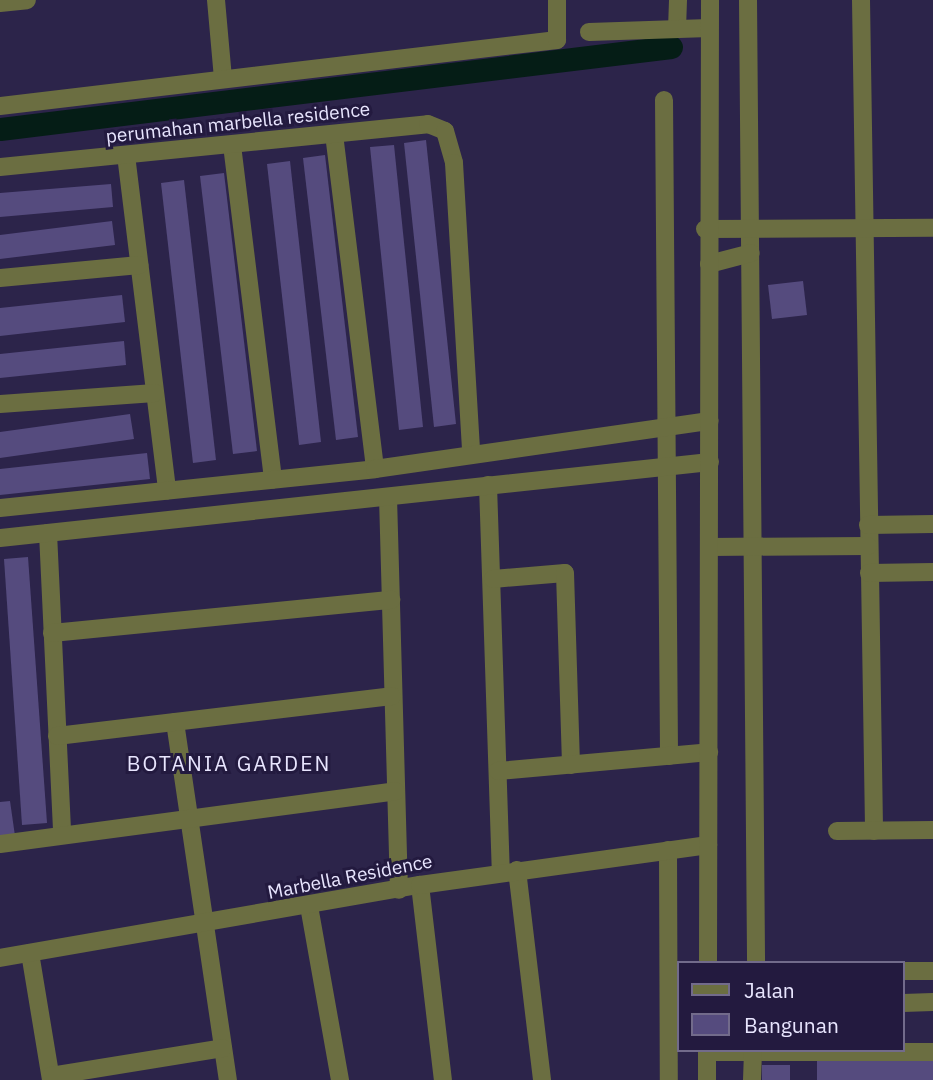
<!DOCTYPE html>
<style>
body{margin:0}
#map{position:relative;width:933px;height:1080px;overflow:hidden;background:#2c244a;font-family:"IBM Plex Sans",sans-serif}
div>[style]{position:absolute}
.canal>*{height:23px;margin:-11.5px;padding:0 11.5px;transform-origin:11.5px;border-radius:11.5px;background:#051d16}
.building>*{inset:0;background:#554b7e}
.street>*{height:18px;margin:-9px;padding:0 9px;transform-origin:9px;border-radius:9px;background:#6b6e41}
span{translate:-50% -50%;white-space:nowrap;text-align:center;line-height:1.15;-webkit-text-stroke:6px #231a3f;paint-order:stroke}
.street-label{font-size:19px;color:#e8e5fe}
.neighbourhood-label{font-size:21px;color:#e8e5fe;letter-spacing:2px}
.legend{position:absolute;left:677px;top:961px;width:228px;height:91px;box-sizing:border-box;background:#231a3f;border:2px solid #726b8b;margin:0;padding:9px 12px;list-style:none;font-size:21px;color:#e8e5fe}
.legend li{display:flex;align-items:center;gap:14px;height:35px}
.legend b{width:35px;border:2px solid #726b8b}
</style>
<div id="map">
<div class="canal">
<div style="left:0;top:129px;width:676px;rotate:-6.97deg"></div>
</div>
<div class="building">
<div style="clip-path:polygon(426px 140px,456px 424px,434px 427px,404px 143px)"></div>
<div style="clip-path:polygon(394px 145px,423px 427px,399px 430px,370px 147px)"></div>
<div style="clip-path:polygon(325px 155px,358px 437px,336px 440px,303px 158px)"></div>
<div style="clip-path:polygon(290px 161px,321px 442px,299px 445px,267px 164px)"></div>
<div style="clip-path:polygon(224px 173px,257px 451px,233px 454px,200px 176px)"></div>
<div style="clip-path:polygon(184px 180px,216px 460px,193px 463px,161px 183px)"></div>
<div style="clip-path:polygon(111px 184px,113px 207px,0 217px,0 193px)"></div>
<div style="clip-path:polygon(112px 221px,115px 245px,0 259px,0 235px)"></div>
<div style="clip-path:polygon(803px 281px,807px 315px,772px 319px,768px 285px)"></div>
<div style="clip-path:polygon(122px 295px,125px 322px,0 336px,0 308px)"></div>
<div style="clip-path:polygon(124px 341px,126px 365px,0 378px,0 354px)"></div>
<div style="clip-path:polygon(130px 414px,134px 439px,0 458px,0 432px)"></div>
<div style="clip-path:polygon(147px 453px,150px 479px,0 495px,0 469px)"></div>
<div style="clip-path:polygon(28px 557px,47px 823px,22px 825px,4px 559px)"></div>
<div style="clip-path:polygon(10px 801px,15px 836px,0 838px,0 802px)"></div>
<div style="clip-path:polygon(933px 1059px,933px 1080px,817px 1080px,817px 1061px)"></div>
<div style="clip-path:polygon(762px 1065px,790px 1065px,790px 1080px,762px 1080px)"></div>
</div>
<div class="street">
<div style="left:216px;top:0;width:78px;rotate:84.9deg"></div>
<div style="left:748px;top:0;width:963px;rotate:89.52deg"></div>
<div style="left:861px;top:0;width:831px;rotate:89.1deg"></div>
<div style="left:0;top:3px;width:27px;rotate:-6deg"></div>
<div style="left:677px;top:29px;width:29px;rotate:-88deg"></div>
<div style="left:589px;top:32px;width:120px;rotate:-1.9deg"></div>
<div style="left:664px;top:100px;width:656px;rotate:89.56deg"></div>
<div style="left:0;top:106px;width:561px;rotate:-6.76deg"></div>
<div style="left:557px;top:40px;width:40px;rotate:-90deg"></div>
<div style="left:334px;top:134px;width:337px;rotate:83deg"></div>
<div style="left:232px;top:145px;width:337px;rotate:83deg"></div>
<div style="left:126px;top:155px;width:338px;rotate:83deg"></div>
<div style="left:0;top:167px;width:430px;rotate:-5.7deg"></div>
<div style="left:428px;top:124px;width:18px;rotate:22deg"></div>
<div style="left:445px;top:131px;width:33px;rotate:74deg"></div>
<div style="left:454px;top:163px;width:290px;rotate:86.6deg"></div>
<div style="left:705px;top:229px;width:228px;rotate:-0.3deg"></div>
<div style="left:709px;top:264px;width:43px;rotate:-14.7deg"></div>
<div style="left:0;top:278px;width:140px;rotate:-5.3deg"></div>
<div style="left:0;top:404px;width:155px;rotate:-4.1deg"></div>
<div style="left:488px;top:485px;width:388px;rotate:88.1deg"></div>
<div style="left:388px;top:497px;width:393px;rotate:88.4deg"></div>
<div style="left:0;top:508px;width:377px;rotate:-5.9deg"></div>
<div style="left:375px;top:469px;width:338px;rotate:-8.2deg"></div>
<div style="left:868px;top:525px;width:65px;rotate:-0.9deg"></div>
<div style="left:48px;top:533px;width:302px;rotate:87.3deg"></div>
<div style="left:0;top:538px;width:714px;rotate:-6.11deg"></div>
<div style="left:710px;top:547px;width:158px;rotate:-0.4deg"></div>
<div style="left:869px;top:573px;width:64px;rotate:-0.9deg"></div>
<div style="left:493px;top:579px;width:72px;rotate:-4.8deg"></div>
<div style="left:565px;top:573px;width:192px;rotate:88.2deg"></div>
<div style="left:52px;top:633px;width:341px;rotate:-5.6deg"></div>
<div style="left:175px;top:722px;width:362px;rotate:81.6deg"></div>
<div style="left:57px;top:736px;width:337px;rotate:-6.8deg"></div>
<div style="left:498px;top:771px;width:212px;rotate:-5.1deg"></div>
<div style="left:837px;top:831px;width:96px;rotate:-0.6deg"></div>
<div style="left:0;top:844px;width:399px;rotate:-7.6deg"></div>
<div style="left:668px;top:850px;width:230px;rotate:89.8deg"></div>
<div style="left:517px;top:870px;width:211px;rotate:83.2deg"></div>
<div style="left:420px;top:885px;width:196px;rotate:83.3deg"></div>
<div style="left:309px;top:906px;width:177px;rotate:79.9deg"></div>
<div style="left:30px;top:953px;width:129px;rotate:80.6deg"></div>
<div style="left:0;top:958px;width:426px;rotate:-9.9deg"></div>
<div style="left:420px;top:885px;width:291px;rotate:-7.9deg"></div>
<div style="left:708px;top:963px;width:963px;rotate:-89.88deg"></div>
<div style="left:903px;top:971px;width:30px"></div>
<div style="left:903px;top:1003px;width:30px;rotate:-2deg"></div>
<div style="left:707px;top:1052px;width:226px"></div>
<div style="left:51px;top:1076px;width:174px;rotate:-9.2deg"></div>
<div style="left:707px;top:1080px;width:30px;rotate:-90deg"></div>
<div style="left:752px;top:1080px;width:30px;rotate:-88deg"></div>
</div>
<div class="street-label">
<span style="left:238px;top:123px;rotate:-6deg">perumahan marbella residence</span>
<span style="left:350px;top:877px;rotate:-11deg">Marbella Residence</span>
</div>
<div class="neighbourhood-label">
<span style="left:229px;top:763px">BOTANIA GARDEN</span>
</div>
<ul class="legend">
<li><b style="height:9px;background:#6b6e41"></b>Jalan</li>
<li><b style="height:19px;background:#554b7e"></b>Bangunan</li>
</ul>
</div>
